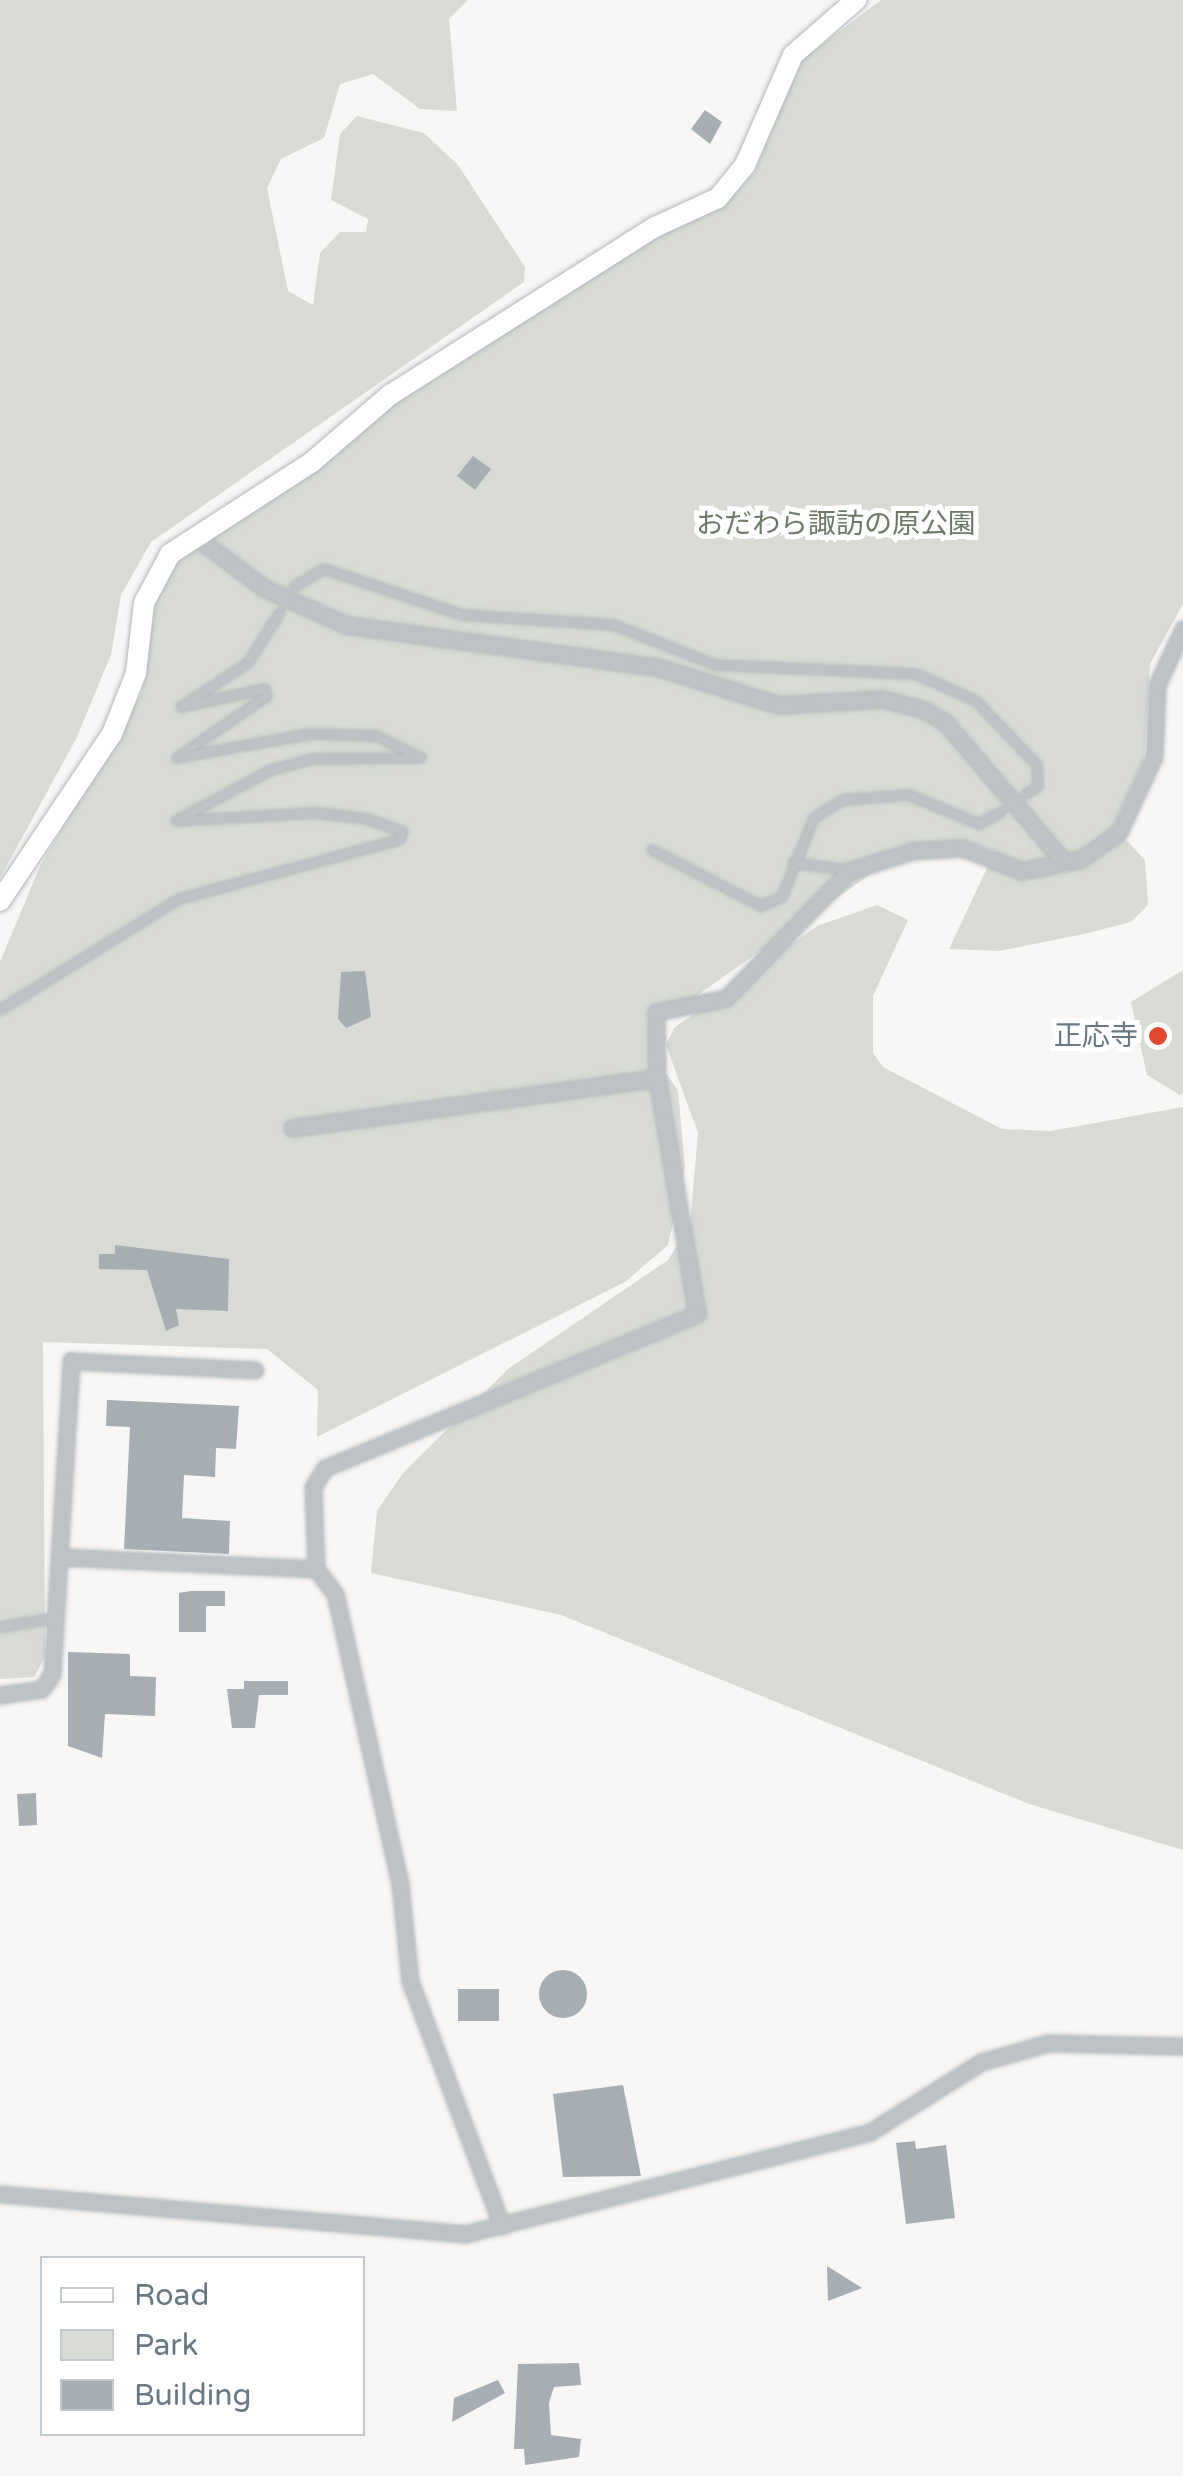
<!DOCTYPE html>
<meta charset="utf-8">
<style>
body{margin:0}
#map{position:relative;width:1183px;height:2476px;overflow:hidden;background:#f7f6f4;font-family:"Varela Round","Noto Sans JP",sans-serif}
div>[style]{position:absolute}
.green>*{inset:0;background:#d7dbd3}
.building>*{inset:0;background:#a5aeb3}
.round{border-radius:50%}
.roads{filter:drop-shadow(0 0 2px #b2b8bc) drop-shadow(0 0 2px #b2b8bc)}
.lane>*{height:8px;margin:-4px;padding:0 4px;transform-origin:4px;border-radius:4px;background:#bdc2c6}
.street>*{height:15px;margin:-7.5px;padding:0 7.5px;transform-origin:7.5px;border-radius:7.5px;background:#bdc2c6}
.secondary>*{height:20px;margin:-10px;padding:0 10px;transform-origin:10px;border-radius:10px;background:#fff}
.lane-bridge>*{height:8px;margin:-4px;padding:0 4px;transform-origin:4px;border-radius:4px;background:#bdc2c6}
.dots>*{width:28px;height:28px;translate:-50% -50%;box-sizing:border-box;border:5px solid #fff;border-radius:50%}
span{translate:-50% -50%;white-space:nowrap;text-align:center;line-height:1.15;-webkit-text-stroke:10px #fff;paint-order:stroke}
.park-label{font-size:28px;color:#6b7b65}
.poi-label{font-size:28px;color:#677984}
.right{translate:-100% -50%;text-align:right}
.legend{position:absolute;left:40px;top:2256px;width:325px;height:180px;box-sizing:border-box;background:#fff;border:2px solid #c2c9ce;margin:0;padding:12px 18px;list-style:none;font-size:30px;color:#677984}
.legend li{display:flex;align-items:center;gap:20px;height:50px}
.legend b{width:50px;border:2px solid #c2c9ce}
</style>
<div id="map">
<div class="green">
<div style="clip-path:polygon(0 0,468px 0,449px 19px,457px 111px,420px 109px,373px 74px,340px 84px,324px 138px,281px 159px,267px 188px,288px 291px,313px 305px,320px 253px,340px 232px,366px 232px,368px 219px,331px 200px,340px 134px,357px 116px,424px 133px,458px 165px,525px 267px,524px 282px,151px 542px,121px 595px,111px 655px,76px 739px,0 878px)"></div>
<div style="clip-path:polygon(881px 0,1183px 0,1183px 604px,1150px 664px,1144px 759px,1113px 826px,1145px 860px,1148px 905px,1131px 922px,1084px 934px,1000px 951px,949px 949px,995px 851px,958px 841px,888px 862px,653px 1026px,658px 1063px,678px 1090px,685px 1168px,668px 1245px,625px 1282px,317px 1437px,318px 1390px,267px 1349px,43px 1342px,45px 1657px,34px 1677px,0 1679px,0 962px,40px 866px,142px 692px,155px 604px,176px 564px,288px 465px,662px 230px,718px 206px,754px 173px,799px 62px)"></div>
<div style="clip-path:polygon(877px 905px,908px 920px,873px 996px,873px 1053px,883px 1067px,1002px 1129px,1051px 1131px,1183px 1107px,1183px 1850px,1029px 1804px,561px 1615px,371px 1573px,377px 1511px,403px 1473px,508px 1369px,668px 1260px,690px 1225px,698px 1133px,666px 1045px,674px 1028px,817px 926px)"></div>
<div style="clip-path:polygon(1183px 970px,1183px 1093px,1180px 1095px,1147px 1075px,1131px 1002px)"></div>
</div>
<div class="building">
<div style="clip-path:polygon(705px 110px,722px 122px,710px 144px,691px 129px)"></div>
<div style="clip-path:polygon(473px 456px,491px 469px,475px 490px,457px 476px)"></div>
<div style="clip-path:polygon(365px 971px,371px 1017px,346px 1028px,338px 1019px,341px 972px)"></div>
<div style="clip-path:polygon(115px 1245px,229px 1259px,228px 1311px,176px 1309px,179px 1325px,166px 1331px,147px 1270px,99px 1269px,99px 1254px,115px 1254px)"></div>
<div style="clip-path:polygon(107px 1400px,239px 1406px,236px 1449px,216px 1448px,215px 1477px,184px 1475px,182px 1518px,230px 1521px,229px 1554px,124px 1549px,130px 1427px,106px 1426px)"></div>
<div style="clip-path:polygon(190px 1591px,225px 1591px,225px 1606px,206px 1606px,206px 1632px,179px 1632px,179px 1593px)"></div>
<div style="clip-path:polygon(68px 1652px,130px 1654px,130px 1676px,156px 1677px,155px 1716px,105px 1714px,102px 1758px,68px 1746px)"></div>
<div style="clip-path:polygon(244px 1681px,288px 1681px,288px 1695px,259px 1695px,255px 1728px,232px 1728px,227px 1689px,244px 1689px)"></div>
<div style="clip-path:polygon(36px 1793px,37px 1825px,19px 1826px,17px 1794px)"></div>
<div class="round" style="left:539px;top:1970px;width:48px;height:48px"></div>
<div style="clip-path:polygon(458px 1989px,499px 1989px,499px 2021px,458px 2021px)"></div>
<div style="clip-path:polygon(623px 2085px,641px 2176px,563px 2177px,553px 2094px)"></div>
<div style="clip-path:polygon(915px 2141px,916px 2149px,946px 2145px,955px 2218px,906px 2224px,896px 2143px)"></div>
<div style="clip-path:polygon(827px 2266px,862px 2288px,828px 2301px)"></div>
<div style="clip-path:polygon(579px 2363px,581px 2385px,554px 2387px,549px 2403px,551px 2435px,581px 2439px,579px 2457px,525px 2465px,524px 2449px,514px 2449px,518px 2364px)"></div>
<div style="clip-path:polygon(498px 2380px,505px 2393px,452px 2422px,454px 2398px)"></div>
</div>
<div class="roads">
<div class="lane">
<div style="left:294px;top:587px;width:35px;rotate:-31deg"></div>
<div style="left:324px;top:569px;width:145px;rotate:18.4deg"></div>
<div style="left:462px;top:615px;width:152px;rotate:3.8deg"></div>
<div style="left:614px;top:625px;width:109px;rotate:21.6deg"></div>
<div style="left:715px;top:665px;width:201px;rotate:2.6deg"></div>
<div style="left:916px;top:674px;width:66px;rotate:24.2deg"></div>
<div style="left:976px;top:701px;width:88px;rotate:46.4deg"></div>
<div style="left:1037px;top:765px;width:21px;rotate:87deg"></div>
<div style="left:1038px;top:786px;width:14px;rotate:146deg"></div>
<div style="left:652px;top:850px;width:123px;rotate:27.2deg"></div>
<div style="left:761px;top:906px;width:23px;rotate:-23deg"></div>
<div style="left:782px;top:897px;width:85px;rotate:-67.9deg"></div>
<div style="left:814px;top:818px;width:34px;rotate:-32deg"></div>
<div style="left:843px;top:800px;width:66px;rotate:-4.3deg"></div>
<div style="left:909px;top:795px;width:76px;rotate:22.5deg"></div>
<div style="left:979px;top:824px;width:25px;rotate:-29deg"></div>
<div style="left:793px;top:863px;width:55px;rotate:7.3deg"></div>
<div style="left:0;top:1010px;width:211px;rotate:-31.8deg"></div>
<div style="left:179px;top:899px;width:228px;rotate:-15deg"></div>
<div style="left:399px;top:840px;width:9px;rotate:-63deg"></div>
<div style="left:403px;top:832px;width:38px;rotate:-160deg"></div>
<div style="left:367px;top:819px;width:50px;rotate:-173.2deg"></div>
<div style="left:317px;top:813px;width:141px;rotate:176.8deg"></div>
<div style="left:176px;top:821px;width:108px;rotate:-28.2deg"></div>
<div style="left:271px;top:770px;width:43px;rotate:-14.7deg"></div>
<div style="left:313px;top:759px;width:108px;rotate:-0.5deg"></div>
<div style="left:421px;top:758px;width:50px;rotate:-153.9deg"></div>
<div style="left:376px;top:736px;width:66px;rotate:-178.3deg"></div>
<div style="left:310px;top:734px;width:135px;rotate:169.8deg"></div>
<div style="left:177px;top:758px;width:109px;rotate:-34.6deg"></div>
<div style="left:267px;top:696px;width:7px;rotate:-106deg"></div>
<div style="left:265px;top:689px;width:86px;rotate:167.9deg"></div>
<div style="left:181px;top:707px;width:80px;rotate:-33.3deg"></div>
<div style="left:248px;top:663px;width:58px;rotate:-57.7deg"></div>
<div style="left:0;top:1627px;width:57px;rotate:-9.1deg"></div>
</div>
<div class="street">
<div style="left:196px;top:537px;width:85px;rotate:36.9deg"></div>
<div style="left:264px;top:588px;width:90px;rotate:24.3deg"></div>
<div style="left:346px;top:625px;width:314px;rotate:7.7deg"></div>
<div style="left:657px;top:667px;width:127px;rotate:17.4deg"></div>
<div style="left:778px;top:705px;width:104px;rotate:-3.3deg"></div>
<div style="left:882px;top:699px;width:41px;rotate:14deg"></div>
<div style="left:922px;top:709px;width:26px;rotate:29deg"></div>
<div style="left:945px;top:722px;width:184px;rotate:49.6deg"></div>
<div style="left:292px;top:1128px;width:368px;rotate:-7.8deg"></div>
<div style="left:657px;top:1078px;width:66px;rotate:-90.9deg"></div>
<div style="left:656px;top:1012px;width:71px;rotate:-11.3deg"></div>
<div style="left:726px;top:998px;width:177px;rotate:-45.9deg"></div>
<div style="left:849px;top:871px;width:67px;rotate:-17.4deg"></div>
<div style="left:913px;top:851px;width:49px;rotate:-3.5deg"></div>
<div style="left:962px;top:848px;width:64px;rotate:21deg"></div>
<div style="left:1022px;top:871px;width:60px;rotate:-11.5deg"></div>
<div style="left:1081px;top:859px;width:47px;rotate:-35.4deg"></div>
<div style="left:1119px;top:832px;width:83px;rotate:-65deg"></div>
<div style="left:1154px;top:757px;width:72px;rotate:-87.6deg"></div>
<div style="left:1157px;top:685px;width:62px;rotate:-65.1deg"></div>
<div style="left:63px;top:1557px;width:253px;rotate:2.7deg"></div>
<div style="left:0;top:1695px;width:42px;rotate:-8.1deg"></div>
<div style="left:42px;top:1689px;width:18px;rotate:-56deg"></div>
<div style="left:52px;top:1674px;width:314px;rotate:-86.5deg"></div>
<div style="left:71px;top:1361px;width:184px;rotate:2.8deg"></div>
<div style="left:0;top:2194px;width:467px;rotate:4.9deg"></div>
<div style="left:465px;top:2234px;width:418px;rotate:-14.1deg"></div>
<div style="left:870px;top:2132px;width:131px;rotate:-32.2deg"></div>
<div style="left:981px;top:2062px;width:70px;rotate:-15.8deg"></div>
<div style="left:1048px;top:2043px;width:135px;rotate:1.3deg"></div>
<div style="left:502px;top:2226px;width:262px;rotate:-110.6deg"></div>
<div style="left:410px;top:1981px;width:98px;rotate:-95.9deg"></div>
<div style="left:400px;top:1884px;width:297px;rotate:-102.6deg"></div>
<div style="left:335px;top:1594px;width:31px;rotate:-127deg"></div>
<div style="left:316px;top:1569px;width:82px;rotate:-92.1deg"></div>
<div style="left:313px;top:1487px;width:22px;rotate:-58deg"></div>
<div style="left:325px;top:1468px;width:403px;rotate:-22.5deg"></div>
<div style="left:697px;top:1314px;width:239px;rotate:-99.6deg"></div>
</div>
<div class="secondary">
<div style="left:0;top:901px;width:201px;rotate:-56.2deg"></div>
<div style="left:112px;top:734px;width:66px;rotate:-68.5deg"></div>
<div style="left:136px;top:673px;width:70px;rotate:-83.5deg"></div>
<div style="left:144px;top:603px;width:55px;rotate:-62deg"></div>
<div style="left:170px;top:554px;width:169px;rotate:-32.9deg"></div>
<div style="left:312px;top:462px;width:103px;rotate:-40.7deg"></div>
<div style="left:390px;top:395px;width:314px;rotate:-32.4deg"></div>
<div style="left:655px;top:227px;width:69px;rotate:-24.7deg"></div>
<div style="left:718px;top:198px;width:43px;rotate:-50.7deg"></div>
<div style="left:745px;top:165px;width:120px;rotate:-66.4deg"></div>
<div style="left:793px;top:55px;width:84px;rotate:-41.1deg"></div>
</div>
</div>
<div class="lane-bridge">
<div style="left:279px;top:614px;width:31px;rotate:-61deg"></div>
<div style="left:1001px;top:812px;width:31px;rotate:-36deg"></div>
</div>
<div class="dots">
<div style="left:1158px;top:1036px;background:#dd4a2d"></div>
</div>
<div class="park-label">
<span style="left:836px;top:524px">おだわら諏訪の原公園</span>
</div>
<div class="poi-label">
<span class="right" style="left:1138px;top:1036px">正応寺</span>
</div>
<ul class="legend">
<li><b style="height:12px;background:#fff"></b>Road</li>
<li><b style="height:28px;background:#d7dbd3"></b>Park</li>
<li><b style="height:28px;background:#a5aeb3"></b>Building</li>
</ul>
</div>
